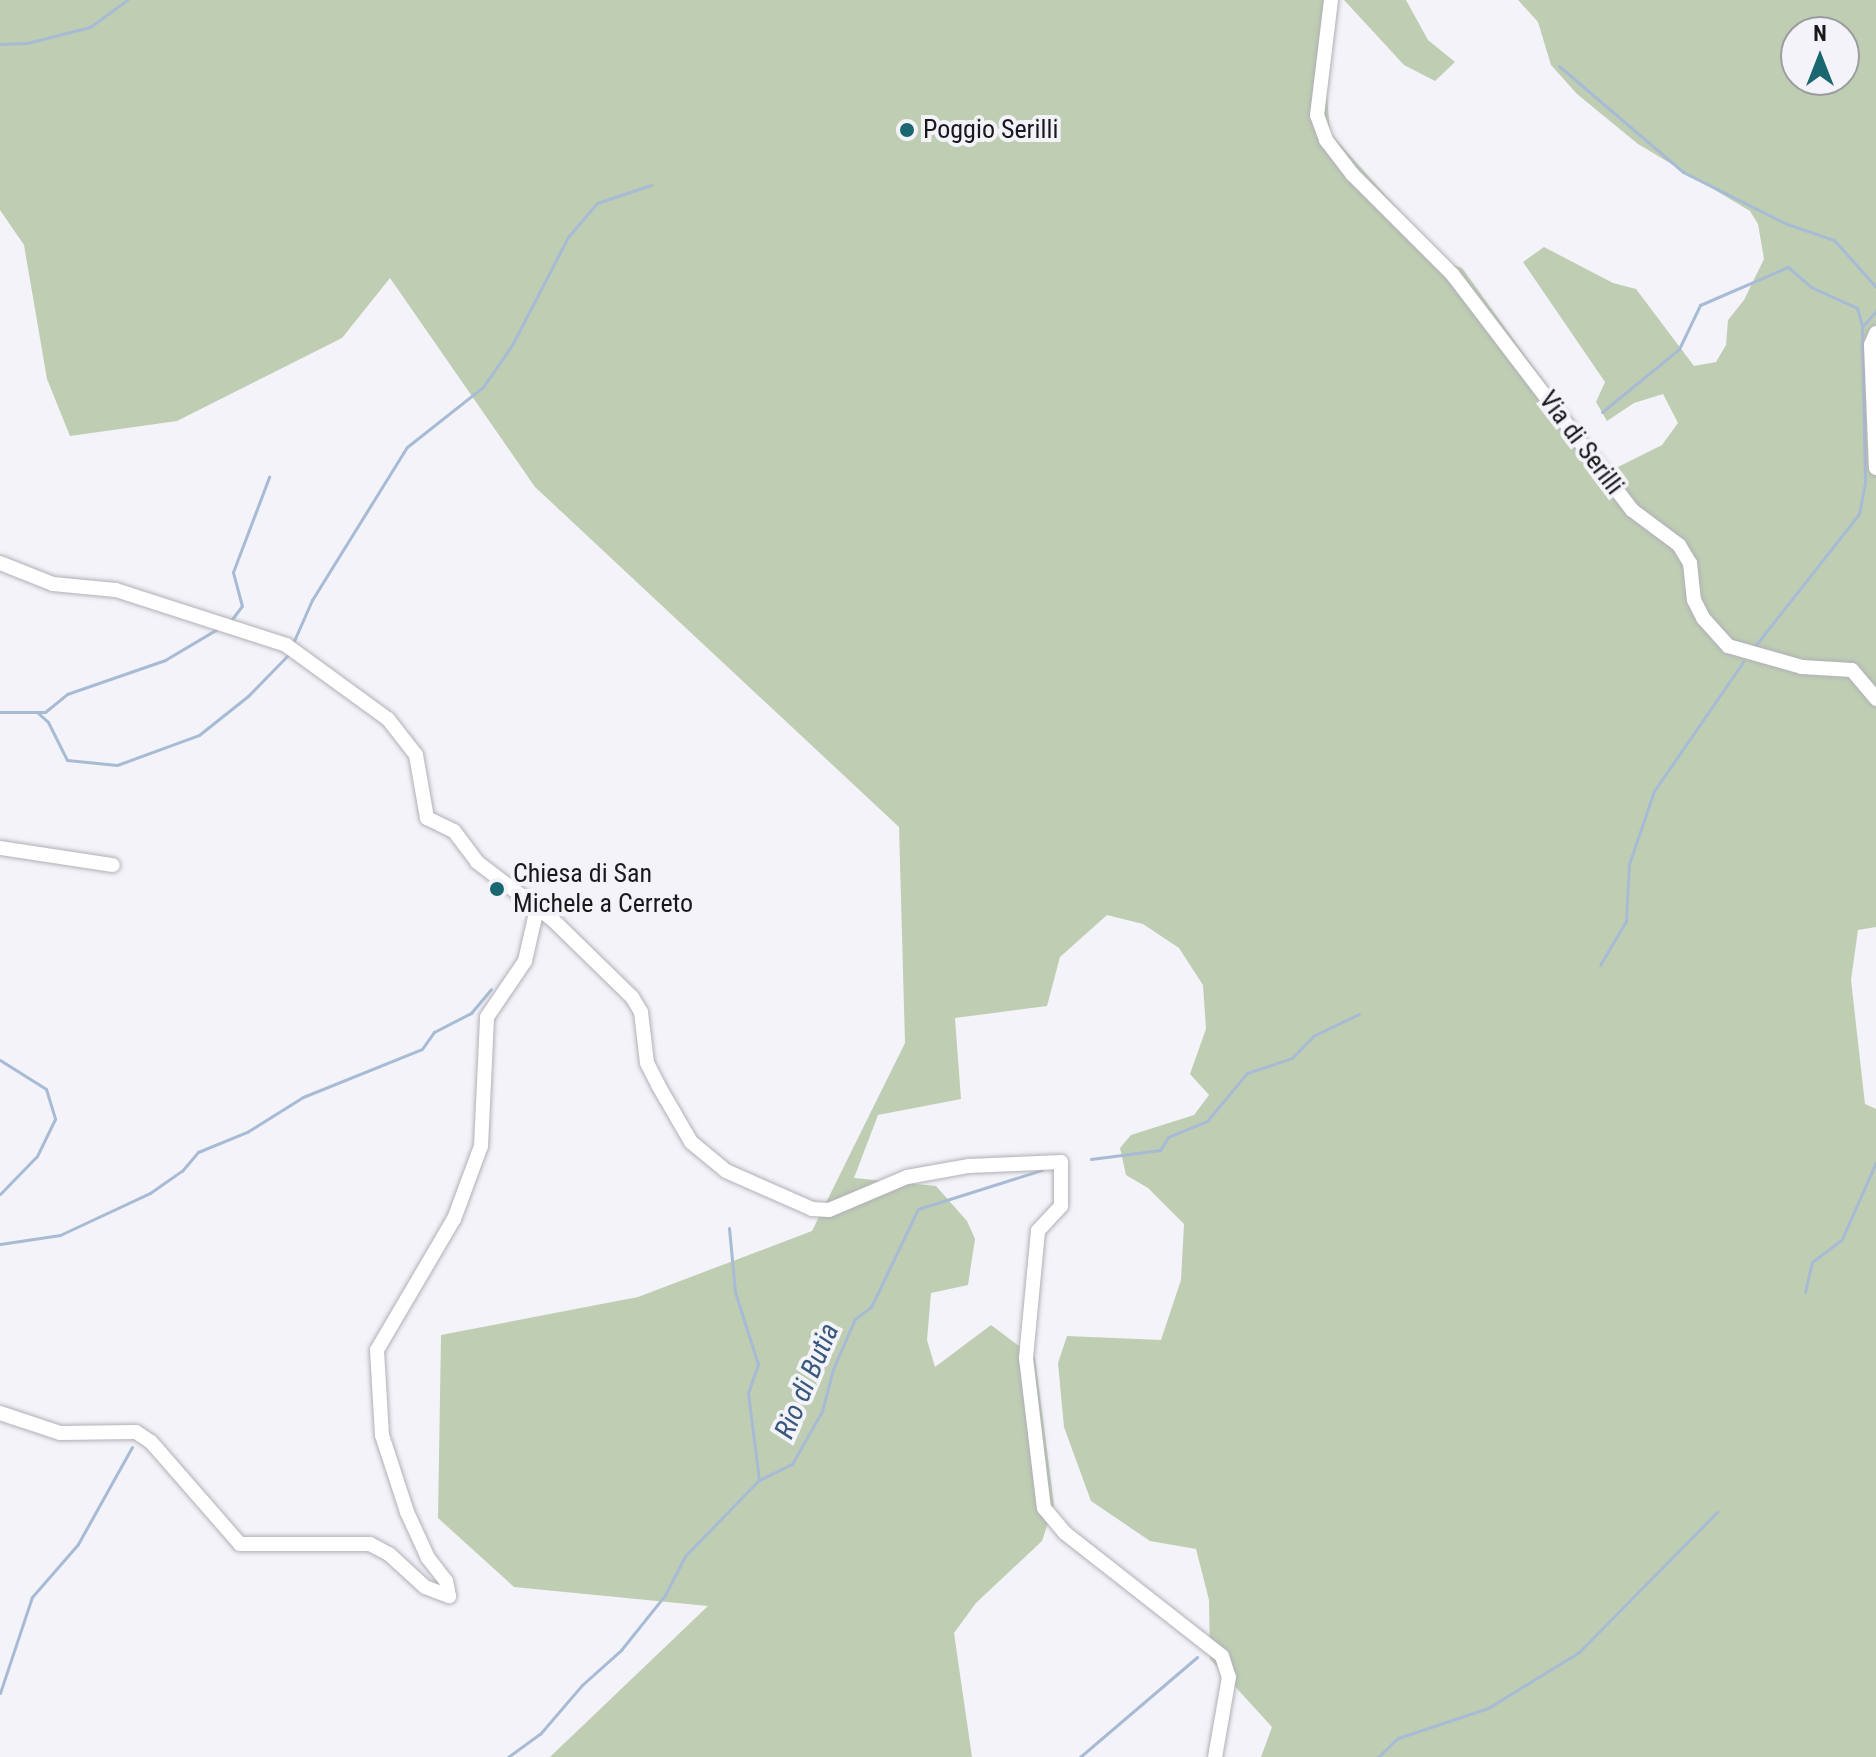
<!DOCTYPE html>
<style>
body{margin:0}
#map{position:relative;width:1876px;height:1757px;overflow:hidden;background:#f3f3f9;font-family:"Roboto Condensed",sans-serif}
div>[style]{position:absolute}
.green>*{inset:0;background:#bfceb3}
.stream>*{height:3px;margin:-1.5px;padding:0 1.5px;transform-origin:1.5px;border-radius:1.5px;background:#a7bbd5}
.roads{filter:drop-shadow(0 0 2px #b0b0b6) drop-shadow(0 0 2px #b0b0b6)}
.minor>*{height:14px;margin:-7px;padding:0 7px;transform-origin:7px;border-radius:7px;background:#fff}
.dots>*{width:22px;height:22px;translate:-50% -50%;box-sizing:border-box;border:4px solid #f3f3f9;border-radius:50%}
span{translate:-50% -50%;white-space:nowrap;text-align:center;line-height:1.15;-webkit-text-stroke:8px #f3f3f9;paint-order:stroke}
.poi-label{font-size:26px;color:#19191b}
.left{translate:0 -50%;text-align:left}
.street-label{font-size:26px;color:#19191b}
.water-label{font-size:28px;color:#39587e;font-style:italic}
.north{position:absolute;left:1780px;top:16px;width:80px;height:80px;box-sizing:border-box;background:#f3f3f9;border:2px solid #9c9ca0;border-radius:50%;rotate:0deg;font-size:22px;font-weight:700;line-height:32px;text-align:center;color:#19191b}
.north::after{content:'';display:block;margin:auto;width:28px;height:36px;background:#1b6770;clip-path:polygon(50% 0,100% 100%,50% 72%,0 100%)}
</style>
<div id="map">
<div class="green">
<div style="clip-path:polygon(evenodd,0 0,1335px 0,1327px 95px,1330px 133px,1446px 263px,1462px 268px,1604px 465px,1616px 468px,1662px 445px,1678px 423px,1663px 394px,1634px 403px,1607px 421px,1596px 402px,1605px 382px,1523px 262px,1544px 247px,1613px 283px,1636px 289px,1694px 366px,1716px 362px,1726px 345px,1728px 320px,1744px 300px,1764px 259px,1758px 224px,1750px 211px,1638px 144px,1577px 94px,1551px 65px,1538px 22px,1518px 0,1876px 0,1876px 927px,1858px 930px,1851px 980px,1865px 1104px,1876px 1109px,1876px 1757px,1261px 1757px,1272px 1727px,1210px 1659px,1209px 1600px,1196px 1549px,1150px 1541px,1091px 1501px,1064px 1427px,1058px 1363px,1067px 1336px,1161px 1340px,1181px 1280px,1184px 1224px,1148px 1188px,1126px 1175px,1120px 1148px,1131px 1135px,1194px 1115px,1209px 1095px,1190px 1074px,1206px 1029px,1203px 985px,1179px 948px,1143px 924px,1107px 915px,1060px 957px,1047px 1006px,955px 1018px,961px 1099px,878px 1115px,854px 1178px,936px 1186px,967px 1221px,975px 1239px,968px 1285px,931px 1293px,927px 1340px,935px 1367px,991px 1325px,1035px 1358px,1054px 1505px,1042px 1541px,976px 1603px,954px 1633px,972px 1757px,550px 1757px,708px 1606px,514px 1587px,438px 1518px,441px 1335px,638px 1297px,812px 1231px,905px 1043px,899px 827px,535px 487px,390px 278px,342px 338px,177px 421px,70px 436px,47px 379px,24px 245px,0 210px,0 0,1796px 32px,1844px 32px,1844px 80px,1796px 80px,1796px 32px)"></div>
<div style="clip-path:polygon(1344px 0,1406px 0,1428px 40px,1455px 62px,1435px 81px,1404px 65px)"></div>
</div>
<div class="stream">
<div style="left:0;top:44px;width:27px;rotate:-2deg"></div>
<div style="left:27px;top:43px;width:65px;rotate:-14.3deg"></div>
<div style="left:90px;top:27px;width:46px;rotate:-36.1deg"></div>
<div style="left:1559px;top:66px;width:163px;rotate:40.5deg"></div>
<div style="left:1683px;top:172px;width:116px;rotate:26.6deg"></div>
<div style="left:1787px;top:224px;width:50px;rotate:18.8deg"></div>
<div style="left:1834px;top:240px;width:63px;rotate:48.2deg"></div>
<div style="left:1602px;top:412px;width:99px;rotate:-39.3deg"></div>
<div style="left:1679px;top:349px;width:49px;rotate:-64.5deg"></div>
<div style="left:1700px;top:305px;width:96px;rotate:-23.4deg"></div>
<div style="left:1788px;top:267px;width:30px;rotate:41deg"></div>
<div style="left:1811px;top:287px;width:51px;rotate:24.5deg"></div>
<div style="left:1857px;top:308px;width:19px;rotate:74deg"></div>
<div style="left:229px;top:623px;width:21px;rotate:-53deg"></div>
<div style="left:242px;top:606px;width:35px;rotate:-105deg"></div>
<div style="left:233px;top:572px;width:102px;rotate:-69.2deg"></div>
<div style="left:293px;top:643px;width:47px;rotate:-66.2deg"></div>
<div style="left:312px;top:600px;width:180px;rotate:-58.2deg"></div>
<div style="left:407px;top:447px;width:97px;rotate:-38.3deg"></div>
<div style="left:483px;top:387px;width:51px;rotate:-55.4deg"></div>
<div style="left:512px;top:345px;width:122px;rotate:-62.6deg"></div>
<div style="left:568px;top:237px;width:45px;rotate:-49.5deg"></div>
<div style="left:597px;top:203px;width:57px;rotate:-18.4deg"></div>
<div style="left:1755px;top:646px;width:168px;rotate:-51.8deg"></div>
<div style="left:1859px;top:514px;width:32px;rotate:-79deg"></div>
<div style="left:1865px;top:483px;width:156px;rotate:-91.1deg"></div>
<div style="left:1862px;top:327px;width:21px;rotate:-49deg"></div>
<div style="left:0;top:712px;width:45px"></div>
<div style="left:45px;top:712px;width:28px;rotate:-39deg"></div>
<div style="left:67px;top:694px;width:104px;rotate:-19.1deg"></div>
<div style="left:165px;top:660px;width:63px;rotate:-30.7deg"></div>
<div style="left:38px;top:713px;width:13px;rotate:42deg"></div>
<div style="left:48px;top:722px;width:42px;rotate:63.4deg"></div>
<div style="left:67px;top:760px;width:50px;rotate:5.7deg"></div>
<div style="left:117px;top:765px;width:87px;rotate:-20.1deg"></div>
<div style="left:199px;top:735px;width:63px;rotate:-38.5deg"></div>
<div style="left:248px;top:696px;width:59px;rotate:-45.7deg"></div>
<div style="left:1600px;top:965px;width:51px;rotate:-59.4deg"></div>
<div style="left:1626px;top:921px;width:57px;rotate:-87deg"></div>
<div style="left:1629px;top:864px;width:77px;rotate:-71.1deg"></div>
<div style="left:1654px;top:791px;width:157px;rotate:-55.4deg"></div>
<div style="left:0;top:1060px;width:54px;rotate:32.2deg"></div>
<div style="left:46px;top:1089px;width:31px;rotate:73deg"></div>
<div style="left:55px;top:1119px;width:41px;rotate:115.9deg"></div>
<div style="left:37px;top:1156px;width:53px;rotate:134.2deg"></div>
<div style="left:1091px;top:1159px;width:70px;rotate:-7.4deg"></div>
<div style="left:1160px;top:1150px;width:15px;rotate:-58deg"></div>
<div style="left:1168px;top:1137px;width:42px;rotate:-22.3deg"></div>
<div style="left:1207px;top:1121px;width:62px;rotate:-50.2deg"></div>
<div style="left:1247px;top:1073px;width:47px;rotate:-18.4deg"></div>
<div style="left:1292px;top:1058px;width:30px;rotate:-46deg"></div>
<div style="left:1313px;top:1036px;width:51px;rotate:-25.6deg"></div>
<div style="left:729px;top:1228px;width:64px;rotate:84.6deg"></div>
<div style="left:735px;top:1292px;width:76px;rotate:72.3deg"></div>
<div style="left:758px;top:1364px;width:31px;rotate:109deg"></div>
<div style="left:748px;top:1393px;width:88px;rotate:82.8deg"></div>
<div style="left:0;top:1244px;width:61px;rotate:-8.5deg"></div>
<div style="left:60px;top:1235px;width:99px;rotate:-25deg"></div>
<div style="left:150px;top:1193px;width:39px;rotate:-35deg"></div>
<div style="left:182px;top:1171px;width:25px;rotate:-50deg"></div>
<div style="left:198px;top:1152px;width:53px;rotate:-22.2deg"></div>
<div style="left:247px;top:1132px;width:66px;rotate:-32deg"></div>
<div style="left:303px;top:1097px;width:128px;rotate:-22deg"></div>
<div style="left:422px;top:1049px;width:21px;rotate:-55deg"></div>
<div style="left:434px;top:1032px;width:42px;rotate:-27.2deg"></div>
<div style="left:471px;top:1013px;width:31px;rotate:-50deg"></div>
<div style="left:1805px;top:1292px;width:31px;rotate:-77deg"></div>
<div style="left:1812px;top:1262px;width:38px;rotate:-37deg"></div>
<div style="left:1842px;top:1239px;width:84px;rotate:-66.2deg"></div>
<div style="left:0;top:1693px;width:101px;rotate:-71.6deg"></div>
<div style="left:32px;top:1597px;width:70px;rotate:-49deg"></div>
<div style="left:78px;top:1544px;width:111px;rotate:-60.9deg"></div>
<div style="left:508px;top:1757px;width:39px;rotate:-36deg"></div>
<div style="left:540px;top:1734px;width:65px;rotate:-49.4deg"></div>
<div style="left:582px;top:1685px;width:52px;rotate:-41.9deg"></div>
<div style="left:621px;top:1650px;width:70px;rotate:-51.3deg"></div>
<div style="left:665px;top:1595px;width:44px;rotate:-62.9deg"></div>
<div style="left:685px;top:1556px;width:106px;rotate:-45.8deg"></div>
<div style="left:759px;top:1480px;width:37px;rotate:-26deg"></div>
<div style="left:792px;top:1464px;width:61px;rotate:-60.5deg"></div>
<div style="left:822px;top:1411px;width:43px;rotate:-75.3deg"></div>
<div style="left:833px;top:1369px;width:55px;rotate:-66.3deg"></div>
<div style="left:855px;top:1319px;width:20px;rotate:-37deg"></div>
<div style="left:871px;top:1307px;width:109px;rotate:-64.4deg"></div>
<div style="left:918px;top:1209px;width:130px;rotate:-17.5deg"></div>
<div style="left:1080px;top:1757px;width:154px;rotate:-40.5deg"></div>
<div style="left:1378px;top:1757px;width:28px;rotate:-44deg"></div>
<div style="left:1398px;top:1738px;width:95px;rotate:-18.4deg"></div>
<div style="left:1488px;top:1708px;width:107px;rotate:-31.6deg"></div>
<div style="left:1579px;top:1652px;width:197px;rotate:-45.4deg"></div>
</div>
<div class="roads">
<div class="minor">
<div style="left:1331px;top:0;width:116px;rotate:96.9deg"></div>
<div style="left:1317px;top:115px;width:27px;rotate:70deg"></div>
<div style="left:1326px;top:140px;width:44px;rotate:52.4deg"></div>
<div style="left:1353px;top:175px;width:141px;rotate:45deg"></div>
<div style="left:1453px;top:275px;width:295px;rotate:52.7deg"></div>
<div style="left:1632px;top:510px;width:59px;rotate:36.7deg"></div>
<div style="left:1679px;top:545px;width:21px;rotate:59deg"></div>
<div style="left:1690px;top:563px;width:37px;rotate:84deg"></div>
<div style="left:1694px;top:600px;width:20px;rotate:63deg"></div>
<div style="left:1703px;top:618px;width:38px;rotate:48deg"></div>
<div style="left:1728px;top:646px;width:77px;rotate:15.8deg"></div>
<div style="left:1802px;top:667px;width:50px;rotate:3.4deg"></div>
<div style="left:1852px;top:670px;width:38px;rotate:50deg"></div>
<div style="left:1876px;top:333px;width:13px;rotate:113deg"></div>
<div style="left:1871px;top:345px;width:123px;rotate:87.7deg"></div>
<div style="left:0;top:563px;width:57px;rotate:21.6deg"></div>
<div style="left:53px;top:584px;width:63px;rotate:5.4deg"></div>
<div style="left:116px;top:590px;width:179px;rotate:17.9deg"></div>
<div style="left:286px;top:645px;width:126px;rotate:36deg"></div>
<div style="left:388px;top:719px;width:46px;rotate:52.1deg"></div>
<div style="left:416px;top:755px;width:64px;rotate:80.1deg"></div>
<div style="left:427px;top:818px;width:30px;rotate:26deg"></div>
<div style="left:454px;top:831px;width:39px;rotate:53deg"></div>
<div style="left:477px;top:862px;width:94px;rotate:37.2deg"></div>
<div style="left:552px;top:919px;width:112px;rotate:44.3deg"></div>
<div style="left:632px;top:997px;width:17px;rotate:59deg"></div>
<div style="left:641px;top:1012px;width:51px;rotate:83.3deg"></div>
<div style="left:647px;top:1063px;width:25px;rotate:63deg"></div>
<div style="left:658px;top:1085px;width:66px;rotate:59.9deg"></div>
<div style="left:691px;top:1142px;width:45px;rotate:39.6deg"></div>
<div style="left:726px;top:1171px;width:94px;rotate:23.8deg"></div>
<div style="left:812px;top:1209px;width:17px;rotate:3deg"></div>
<div style="left:829px;top:1210px;width:85px;rotate:-22.9deg"></div>
<div style="left:907px;top:1177px;width:63px;rotate:-10.1deg"></div>
<div style="left:969px;top:1166px;width:92px;rotate:-2.5deg"></div>
<div style="left:1061px;top:1162px;width:44px;rotate:90deg"></div>
<div style="left:1061px;top:1206px;width:34px;rotate:133deg"></div>
<div style="left:1038px;top:1231px;width:128px;rotate:95.4deg"></div>
<div style="left:1026px;top:1358px;width:151px;rotate:83.2deg"></div>
<div style="left:1044px;top:1508px;width:33px;rotate:50deg"></div>
<div style="left:1065px;top:1533px;width:199px;rotate:38.1deg"></div>
<div style="left:1222px;top:1656px;width:22px;rotate:72deg"></div>
<div style="left:1229px;top:1677px;width:81px;rotate:99.9deg"></div>
<div style="left:0;top:848px;width:114px;rotate:8.6deg"></div>
<div style="left:0;top:1413px;width:63px;rotate:18.4deg"></div>
<div style="left:60px;top:1433px;width:76px;rotate:-0.8deg"></div>
<div style="left:136px;top:1432px;width:18px;rotate:34deg"></div>
<div style="left:151px;top:1442px;width:135px;rotate:48.9deg"></div>
<div style="left:240px;top:1544px;width:130px"></div>
<div style="left:370px;top:1544px;width:21px;rotate:28deg"></div>
<div style="left:389px;top:1554px;width:49px;rotate:42.5deg"></div>
<div style="left:425px;top:1587px;width:26px;rotate:21deg"></div>
<div style="left:449px;top:1596px;width:15px;rotate:-101deg"></div>
<div style="left:446px;top:1581px;width:29px;rotate:-128deg"></div>
<div style="left:428px;top:1558px;width:51px;rotate:-114.5deg"></div>
<div style="left:407px;top:1512px;width:81px;rotate:-108deg"></div>
<div style="left:382px;top:1435px;width:85px;rotate:-93.4deg"></div>
<div style="left:377px;top:1350px;width:152px;rotate:-59.6deg"></div>
<div style="left:454px;top:1219px;width:78px;rotate:-69.7deg"></div>
<div style="left:481px;top:1146px;width:129px;rotate:-87.3deg"></div>
<div style="left:487px;top:1017px;width:68px;rotate:-55.8deg"></div>
<div style="left:525px;top:961px;width:54px;rotate:-77.2deg"></div>
</div>
</div>
<div class="dots">
<div style="left:907px;top:130px;background:#1b6770"></div>
<div style="left:497px;top:889px;background:#1b6770"></div>
</div>
<div class="poi-label">
<span class="left" style="left:923px;top:130px">Poggio Serilli</span>
<span class="left" style="left:513px;top:889px">Chiesa di San<br>Michele a Cerreto</span>
</div>
<div class="street-label">
<span style="left:1581px;top:443px;rotate:53deg">Via di Serilli</span>
</div>
<div class="water-label">
<span style="left:807px;top:1381px;rotate:-67deg">Rio di Butia</span>
</div>
<div class="north">N</div>
</div>
